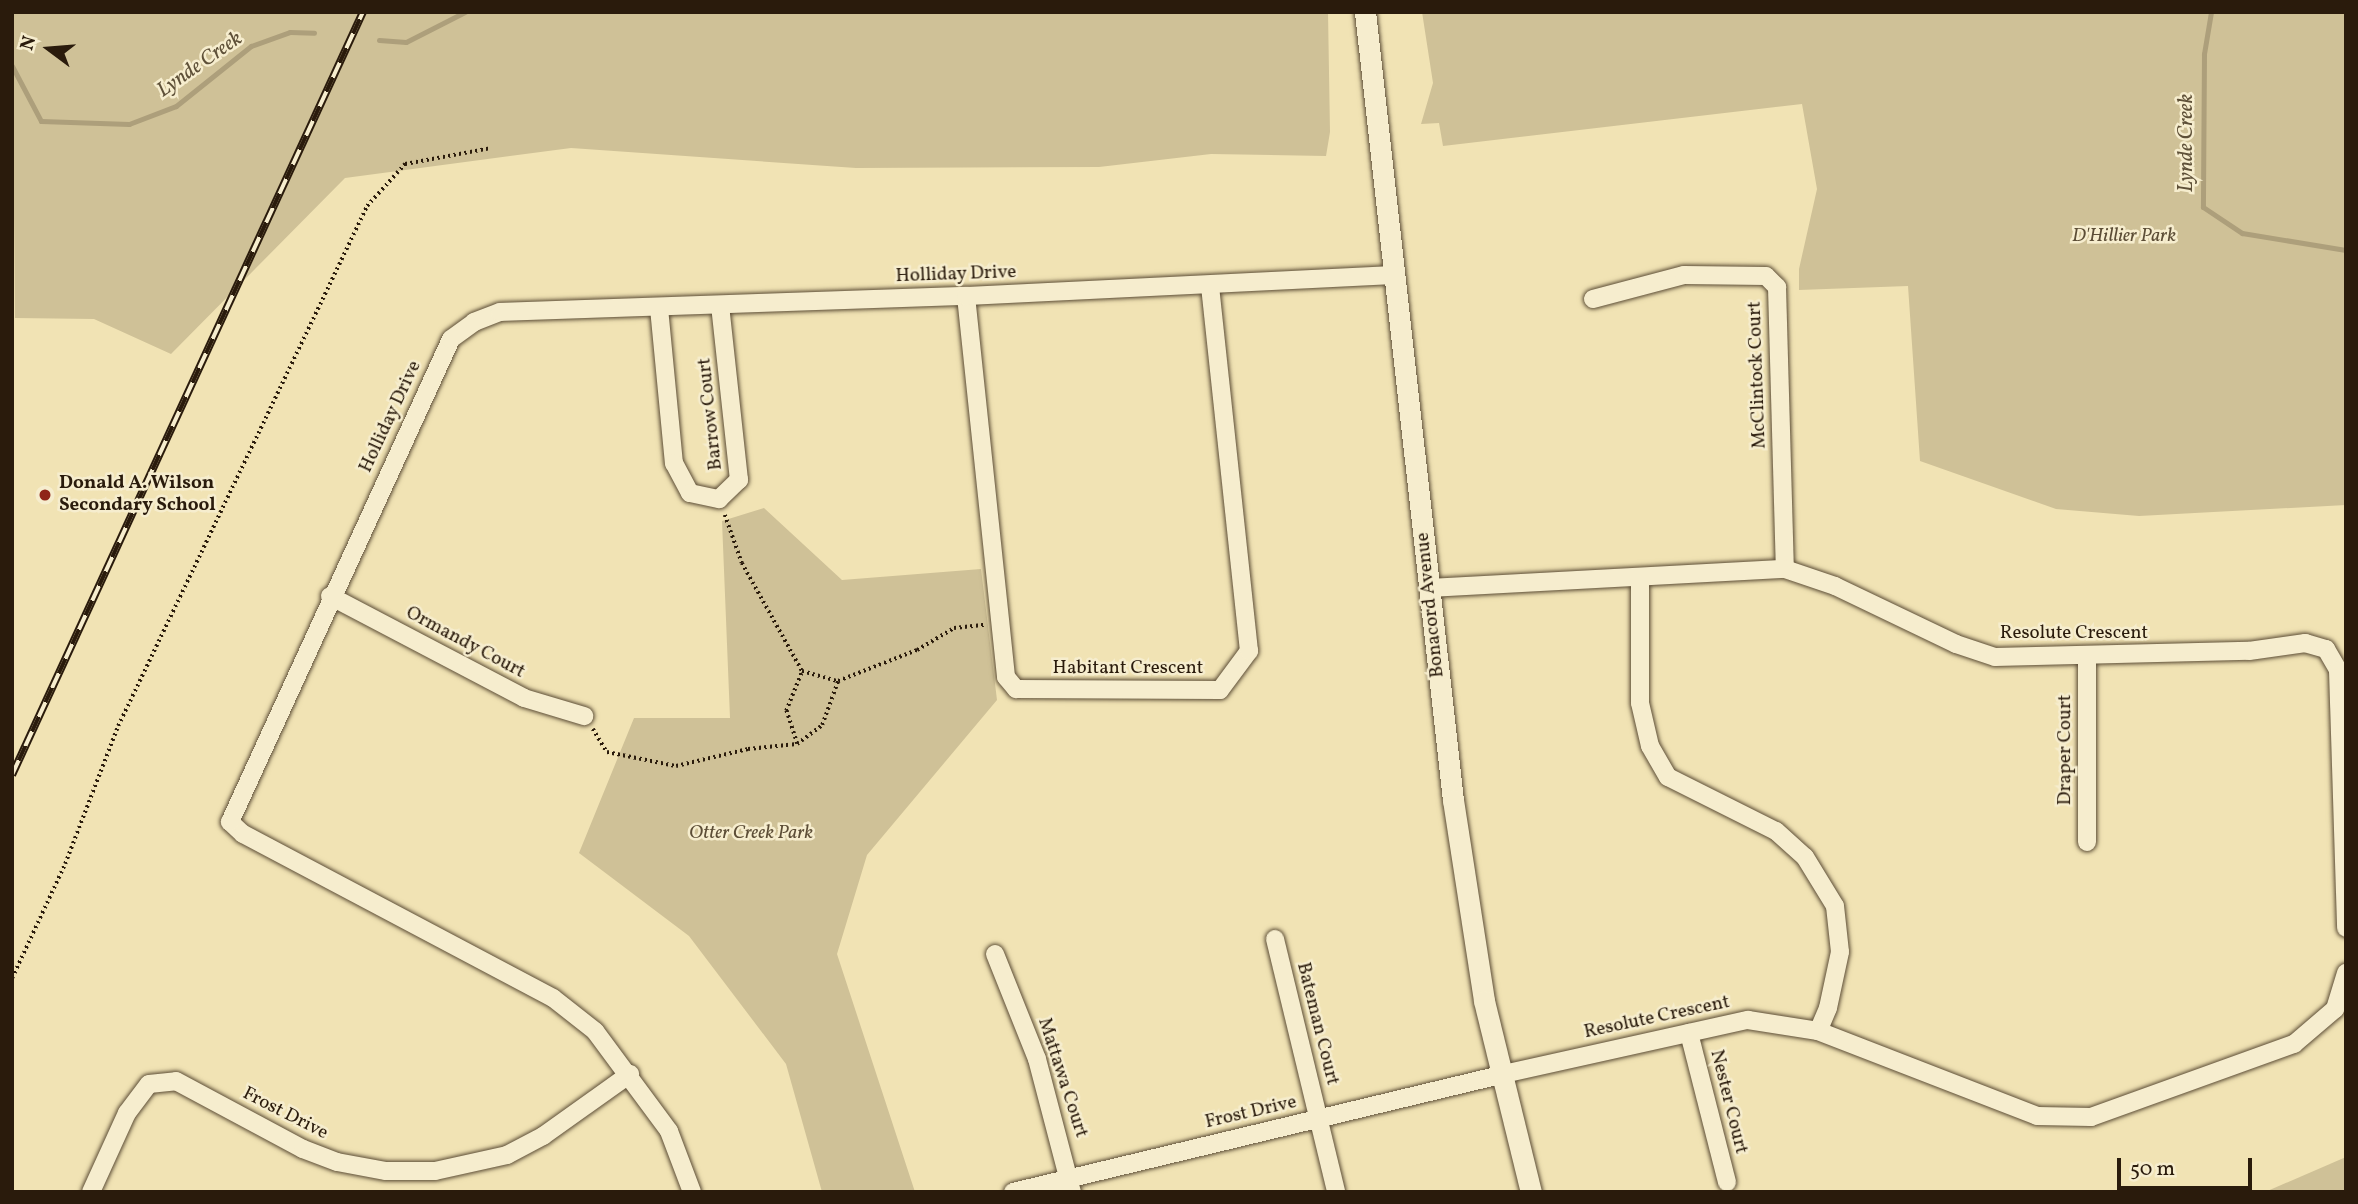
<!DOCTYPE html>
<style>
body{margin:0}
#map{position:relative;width:2358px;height:1204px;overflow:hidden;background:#f1e3b4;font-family:Vollkorn,serif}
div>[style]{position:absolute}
.green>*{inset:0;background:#cfc197}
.stream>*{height:5px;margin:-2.5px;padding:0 2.5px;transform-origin:2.5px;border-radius:2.5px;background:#ad9f7b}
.path>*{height:3.5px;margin-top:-1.75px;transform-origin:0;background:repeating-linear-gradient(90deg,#2a1b0c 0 2px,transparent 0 5.5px)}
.roads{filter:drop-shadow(0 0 2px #5c4d36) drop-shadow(0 0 2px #5c4d36)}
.minor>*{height:18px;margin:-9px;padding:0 9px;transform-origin:9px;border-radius:9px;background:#f6edce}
.tertiary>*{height:21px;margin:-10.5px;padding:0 10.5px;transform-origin:10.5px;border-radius:10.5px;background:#f6edce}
.rail>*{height:8px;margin-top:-4px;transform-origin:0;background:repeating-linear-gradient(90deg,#f6edce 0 16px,#2a1b0c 0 32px);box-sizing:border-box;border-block:2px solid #2a1b0c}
.dots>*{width:19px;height:19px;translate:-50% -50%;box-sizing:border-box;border:4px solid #f6edce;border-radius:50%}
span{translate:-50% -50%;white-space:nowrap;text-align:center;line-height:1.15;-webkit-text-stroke:5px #f6edce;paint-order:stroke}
.park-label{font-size:19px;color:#5c4d36;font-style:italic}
.street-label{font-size:19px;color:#2a1b0c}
.poi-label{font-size:19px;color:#2a1b0c;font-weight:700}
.left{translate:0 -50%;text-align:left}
.water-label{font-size:21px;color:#5e5038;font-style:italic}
.frame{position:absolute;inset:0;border:14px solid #2a1b0c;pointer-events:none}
.north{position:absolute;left:14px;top:14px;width:70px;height:70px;-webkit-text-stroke:5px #f6edce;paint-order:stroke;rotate:286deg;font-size:19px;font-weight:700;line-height:28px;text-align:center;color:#2a1b0c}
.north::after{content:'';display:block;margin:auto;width:24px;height:32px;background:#2a1b0c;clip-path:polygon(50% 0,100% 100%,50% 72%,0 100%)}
.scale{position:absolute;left:2117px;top:1158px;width:135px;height:32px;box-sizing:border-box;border:4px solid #2a1b0c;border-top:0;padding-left:9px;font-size:21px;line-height:24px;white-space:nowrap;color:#2a1b0c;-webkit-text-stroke:5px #f6edce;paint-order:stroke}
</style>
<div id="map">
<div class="green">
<div style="clip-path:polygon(12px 12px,1328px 12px,1330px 132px,1326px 156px,1211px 154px,1099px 167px,856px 168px,571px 148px,345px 178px,171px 354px,94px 319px,15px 318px)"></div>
<div style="clip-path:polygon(1422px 12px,2346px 12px,2346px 505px,2139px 516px,2056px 509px,1920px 461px,1908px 286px,1799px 290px,1799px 269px,1817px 189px,1802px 104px,1443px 146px,1439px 123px,1421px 124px,1433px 83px)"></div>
<div style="clip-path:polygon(764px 508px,842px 580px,981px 569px,997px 700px,867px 855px,837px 954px,915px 1192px,822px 1192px,786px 1064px,689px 936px,579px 853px,634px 718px,730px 718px,722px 521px)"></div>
<div style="clip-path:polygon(2346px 1157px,2346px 1192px,2265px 1192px)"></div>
</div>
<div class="stream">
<div style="left:2211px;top:12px;width:43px;rotate:99.5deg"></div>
<div style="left:2204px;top:54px;width:153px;rotate:90.4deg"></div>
<div style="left:2203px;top:207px;width:47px;rotate:33.7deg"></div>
<div style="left:2242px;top:233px;width:105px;rotate:9.3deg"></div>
<div style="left:379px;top:40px;width:27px;rotate:4deg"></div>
<div style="left:406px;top:42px;width:66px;rotate:-27deg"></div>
<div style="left:12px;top:66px;width:62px;rotate:62.2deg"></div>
<div style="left:41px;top:121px;width:88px;rotate:2deg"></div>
<div style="left:129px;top:124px;width:50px;rotate:-21deg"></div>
<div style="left:176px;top:106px;width:96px;rotate:-38.7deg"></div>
<div style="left:251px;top:46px;width:41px;rotate:-19.7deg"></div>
<div style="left:290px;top:32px;width:24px;rotate:2deg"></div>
</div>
<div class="path">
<div style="left:725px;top:515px;width:51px;rotate:70.5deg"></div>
<div style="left:742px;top:563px;width:124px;rotate:60.9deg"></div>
<div style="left:802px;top:671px;width:37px;rotate:16deg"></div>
<div style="left:838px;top:681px;width:85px;rotate:-21.4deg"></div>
<div style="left:917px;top:650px;width:43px;rotate:-30.7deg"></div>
<div style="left:954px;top:628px;width:31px;rotate:-6deg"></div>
<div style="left:593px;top:729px;width:27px;rotate:59deg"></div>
<div style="left:607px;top:752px;width:70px;rotate:11.5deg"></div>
<div style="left:676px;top:766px;width:74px;rotate:-13.3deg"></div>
<div style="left:748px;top:749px;width:49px;rotate:-5.8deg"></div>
<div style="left:797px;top:744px;width:31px;rotate:-37deg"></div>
<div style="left:822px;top:725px;width:47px;rotate:-70deg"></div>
<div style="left:797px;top:744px;width:35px;rotate:-108deg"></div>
<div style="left:786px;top:711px;width:43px;rotate:-68.2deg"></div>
<div style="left:12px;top:978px;width:126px;rotate:-65.1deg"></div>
<div style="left:65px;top:864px;width:148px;rotate:-69deg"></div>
<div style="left:118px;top:726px;width:577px;rotate:-64.41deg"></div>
<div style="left:367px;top:206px;width:57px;rotate:-47.9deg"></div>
<div style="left:405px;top:164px;width:87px;rotate:-10.5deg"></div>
</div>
<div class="roads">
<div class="minor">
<div style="left:966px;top:296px;width:383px;rotate:84deg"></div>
<div style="left:1006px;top:677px;width:16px;rotate:50deg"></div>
<div style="left:1016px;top:689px;width:204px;rotate:0.3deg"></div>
<div style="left:1220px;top:690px;width:49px;rotate:-53.4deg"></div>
<div style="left:1249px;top:651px;width:368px;rotate:-96.1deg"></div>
<div style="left:1593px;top:299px;width:94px;rotate:-14.8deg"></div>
<div style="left:1684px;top:275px;width:82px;rotate:0.7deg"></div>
<div style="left:1766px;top:276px;width:16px;rotate:45deg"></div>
<div style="left:1777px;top:287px;width:282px;rotate:88.4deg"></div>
<div style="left:659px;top:308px;width:156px;rotate:84.5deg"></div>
<div style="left:674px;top:463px;width:34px;rotate:62deg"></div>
<div style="left:690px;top:493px;width:30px;rotate:12deg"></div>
<div style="left:719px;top:499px;width:28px;rotate:-44deg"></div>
<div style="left:739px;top:480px;width:175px;rotate:-96.2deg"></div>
<div style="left:1640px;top:581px;width:122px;rotate:90deg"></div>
<div style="left:1640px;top:703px;width:44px;rotate:76.9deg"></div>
<div style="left:1650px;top:746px;width:36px;rotate:60deg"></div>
<div style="left:1668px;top:777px;width:121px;rotate:26.6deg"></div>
<div style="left:1776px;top:831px;width:39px;rotate:42deg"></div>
<div style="left:1805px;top:857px;width:57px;rotate:58.5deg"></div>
<div style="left:1835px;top:906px;width:46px;rotate:83.8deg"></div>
<div style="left:1840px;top:952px;width:57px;rotate:102.1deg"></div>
<div style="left:1828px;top:1008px;width:25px;rotate:113deg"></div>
<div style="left:1429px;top:588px;width:357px;rotate:-3.1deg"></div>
<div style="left:1785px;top:569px;width:53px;rotate:18.8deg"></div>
<div style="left:1835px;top:586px;width:134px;rotate:25.6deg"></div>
<div style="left:1956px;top:644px;width:41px;rotate:18.4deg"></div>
<div style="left:1995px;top:657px;width:254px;rotate:-1.4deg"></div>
<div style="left:2249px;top:651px;width:57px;rotate:-8.1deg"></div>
<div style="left:2305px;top:643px;width:22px;rotate:16deg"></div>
<div style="left:2326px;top:649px;width:24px;rotate:60deg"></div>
<div style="left:2338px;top:670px;width:258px;rotate:88.2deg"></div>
<div style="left:330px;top:596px;width:219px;rotate:27.7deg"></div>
<div style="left:524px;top:698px;width:63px;rotate:16.7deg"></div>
<div style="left:2087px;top:657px;width:185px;rotate:90deg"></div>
<div style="left:1275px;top:939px;width:260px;rotate:76.4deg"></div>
<div style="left:995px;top:954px;width:113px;rotate:68.2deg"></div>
<div style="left:1037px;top:1059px;width:138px;rotate:75.3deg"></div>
<div style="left:1689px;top:1033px;width:154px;rotate:75.7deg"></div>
<div style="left:91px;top:1192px;width:87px;rotate:-65.5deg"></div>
<div style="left:127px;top:1113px;width:36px;rotate:-53deg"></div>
<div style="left:149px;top:1084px;width:27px;rotate:-6deg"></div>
<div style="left:176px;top:1081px;width:144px;rotate:28.2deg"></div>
<div style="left:303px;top:1149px;width:36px;rotate:21deg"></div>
<div style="left:337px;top:1162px;width:50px;rotate:10.4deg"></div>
<div style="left:386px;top:1171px;width:49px"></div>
<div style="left:435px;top:1171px;width:74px;rotate:-12.5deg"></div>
<div style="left:507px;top:1155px;width:41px;rotate:-27.8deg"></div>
<div style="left:543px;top:1136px;width:107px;rotate:-35.5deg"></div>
<div style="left:692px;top:1192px;width:65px;rotate:-110.7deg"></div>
<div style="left:669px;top:1131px;width:124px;rotate:-126.5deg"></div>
<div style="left:595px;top:1031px;width:53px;rotate:-141.8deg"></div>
<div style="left:553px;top:998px;width:351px;rotate:-152.1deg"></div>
<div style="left:243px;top:834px;width:18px;rotate:-137deg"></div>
<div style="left:230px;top:822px;width:531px;rotate:-65.41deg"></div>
<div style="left:451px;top:339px;width:29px;rotate:-36deg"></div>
<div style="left:474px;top:322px;width:28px;rotate:-21deg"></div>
<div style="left:500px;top:312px;width:466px;rotate:-2deg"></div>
<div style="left:966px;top:296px;width:429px;rotate:-2.8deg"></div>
<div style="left:1013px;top:1192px;width:500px;rotate:-13.5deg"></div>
<div style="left:1499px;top:1075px;width:255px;rotate:-12.5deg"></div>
<div style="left:1748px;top:1020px;width:71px;rotate:8.9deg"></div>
<div style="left:1818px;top:1031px;width:235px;rotate:21.2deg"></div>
<div style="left:2037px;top:1116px;width:54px;rotate:1.1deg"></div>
<div style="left:2091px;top:1117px;width:216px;rotate:-19.8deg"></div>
<div style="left:2294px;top:1044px;width:54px;rotate:-40.5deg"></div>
<div style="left:2335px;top:1009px;width:38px;rotate:-73deg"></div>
</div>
<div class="tertiary">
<div style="left:1365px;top:12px;width:793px;rotate:83.63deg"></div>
<div style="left:1453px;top:800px;width:203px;rotate:81.2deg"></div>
<div style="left:1484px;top:1001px;width:197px;rotate:76.2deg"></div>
</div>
</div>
<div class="rail">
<div style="left:12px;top:775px;width:840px;rotate:-65.3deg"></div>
</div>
<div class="dots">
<div style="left:45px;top:495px;background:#8f2418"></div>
</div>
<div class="park-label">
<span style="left:2124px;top:237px">D'Hillier Park</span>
<span style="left:751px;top:834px">Otter Creek Park</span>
</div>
<div class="street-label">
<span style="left:956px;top:275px;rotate:-2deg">Holliday Drive</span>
<span style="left:1758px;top:375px;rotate:-92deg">McClintock Court</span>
<span style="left:711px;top:414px;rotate:-96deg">Barrow Court</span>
<span style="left:391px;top:417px;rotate:-65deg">Holliday Drive</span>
<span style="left:1431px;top:605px;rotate:-96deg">Bonacord Avenue</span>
<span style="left:2074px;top:634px">Resolute Crescent</span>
<span style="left:465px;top:643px;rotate:28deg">Ormandy Court</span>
<span style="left:1128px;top:669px">Habitant Crescent</span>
<span style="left:2066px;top:750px;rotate:-90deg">Draper Court</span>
<span style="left:1657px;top:1018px;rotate:-12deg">Resolute Crescent</span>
<span style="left:1317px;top:1024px;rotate:76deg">Bateman Court</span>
<span style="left:1062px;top:1078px;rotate:72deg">Mattawa Court</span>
<span style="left:1728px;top:1102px;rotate:76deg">Nester Court</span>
<span style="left:1251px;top:1113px;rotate:-13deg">Frost Drive</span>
<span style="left:285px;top:1114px;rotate:27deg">Frost Drive</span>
</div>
<div class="poi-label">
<span class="left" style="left:59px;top:495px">Donald A. Wilson<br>Secondary School</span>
</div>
<div class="water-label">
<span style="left:200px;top:65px;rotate:-35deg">Lynde Creek</span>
<span style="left:2187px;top:143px;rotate:-90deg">Lynde Creek</span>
</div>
<div class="frame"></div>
<div class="north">N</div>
<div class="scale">50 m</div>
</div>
